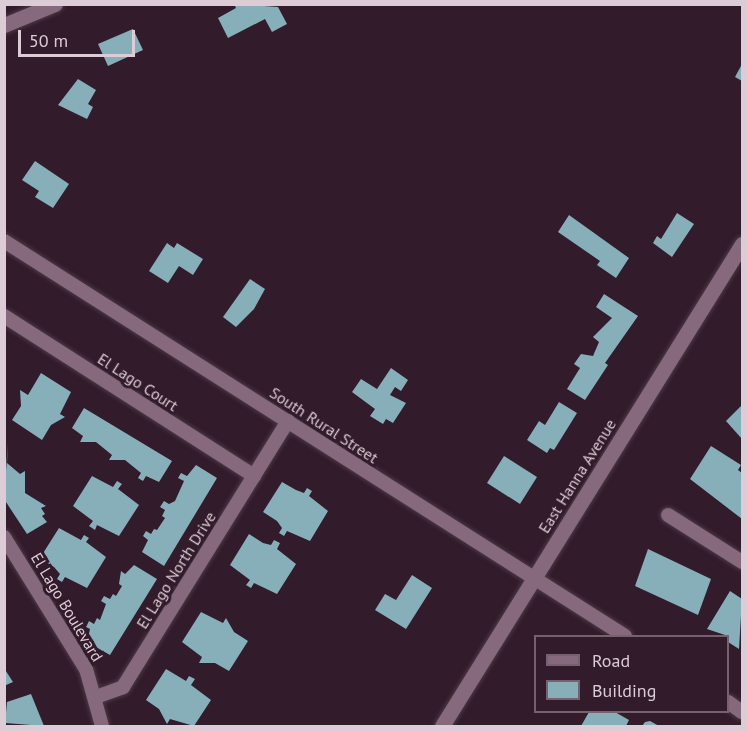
<!DOCTYPE html>
<style>
body{margin:0}
#map{position:relative;width:747px;height:731px;overflow:hidden;background:#321b2b;font-family:"PT Sans",sans-serif}
div>[style]{position:absolute}
.building>*{inset:0;background:#86afb9}
.roads{filter:drop-shadow(0 0 2px #4c3946) drop-shadow(0 0 2px #4c3946)}
.street>*{height:14px;margin:-7px;padding:0 7px;transform-origin:7px;border-radius:7px;background:#86697d}
.secondary>*{height:15px;margin:-7.5px;padding:0 7.5px;transform-origin:7.5px;border-radius:7.5px;background:#86697d}
span{translate:-50% -50%;white-space:nowrap;text-align:center;line-height:1.15;-webkit-text-stroke:6px #321b2b;paint-order:stroke}
.street-label{font-size:16px;color:#dcccd6}
.frame{position:absolute;inset:0;border:6px solid #dcccd6;pointer-events:none}
.legend{position:absolute;left:534px;top:635px;width:195px;height:78px;box-sizing:border-box;background:#321b2b;border:2px solid #76626f;margin:0;padding:8px 10px;list-style:none;font-size:18px;color:#dcccd6}
.legend li{display:flex;align-items:center;gap:12px;height:30px}
.legend b{width:30px;border:2px solid #76626f}
.scale{position:absolute;left:18px;top:30px;width:117px;height:27px;box-sizing:border-box;border:3px solid #dcccd6;border-top:0;padding-left:8px;font-size:18px;line-height:21px;white-space:nowrap;color:#dcccd6;-webkit-text-stroke:4px #321b2b;paint-order:stroke}
</style>
<div id="map">
<div class="building">
<div style="clip-path:polygon(234px 4px,278px 7px,287px 24px,272px 32px,265px 19px,228px 38px,218px 18px,236px 8px)"></div>
<div style="clip-path:polygon(133px 29px,143px 50px,108px 66px,98px 44px)"></div>
<div style="clip-path:polygon(742px 64px,742px 81px,735px 77px)"></div>
<div style="clip-path:polygon(78px 79px,96px 90px,88px 104px,93px 107px,87px 119px,58px 105px)"></div>
<div style="clip-path:polygon(35px 161px,69px 184px,53px 208px,35px 197px,39px 191px,22px 180px)"></div>
<div style="clip-path:polygon(677px 213px,694px 224px,672px 257px,653px 243px,657px 236px,661px 239px)"></div>
<div style="clip-path:polygon(569px 215px,629px 258px,616px 278px,597px 265px,600px 261px,558px 232px)"></div>
<div style="clip-path:polygon(167px 243px,174px 248px,177px 243px,203px 259px,193px 275px,179px 266px,168px 283px,149px 271px)"></div>
<div style="clip-path:polygon(250px 279px,265px 289px,254px 309px,236px 327px,223px 317px)"></div>
<div style="clip-path:polygon(604px 294px,638px 316px,605px 363px,608px 365px,585px 400px,567px 389px,580px 368px,574px 364px,581px 354px,593px 356px,599px 342px,593px 337px,612px 318px,596px 307px)"></div>
<div style="clip-path:polygon(391px 368px,408px 380px,401px 391px,395px 387px,390px 395px,406px 403px,393px 423px,386px 419px,383px 424px,370px 416px,375px 409px,352px 392px,361px 379px,377px 389px)"></div>
<div style="clip-path:polygon(41px 373px,71px 392px,60px 414px,65px 417px,51px 425px,42px 440px,12px 420px,21px 406px,20px 390px,28px 395px)"></div>
<div style="clip-path:polygon(559px 402px,577px 413px,554px 450px,550px 448px,547px 453px,527px 440px,539px 421px,545px 425px)"></div>
<div style="clip-path:polygon(742px 405px,742px 439px,726px 421px)"></div>
<div style="clip-path:polygon(84px 408px,172px 461px,159px 482px,146px 476px,143px 481px,138px 478px,141px 473px,125px 460px,109px 460px,112px 455px,96px 442px,80px 442px,83px 436px,72px 428px)"></div>
<div style="clip-path:polygon(8px 442px,7px 463px,20px 474px,25px 471px,25px 493px,46px 506px,41px 508px,45px 514px,42px 516px,47px 522px,27px 534px,4px 499px)"></div>
<div style="clip-path:polygon(711px 446px,741px 465px,738px 470px,742px 473px,742px 519px,690px 479px)"></div>
<div style="clip-path:polygon(504px 456px,537px 477px,520px 504px,487px 483px)"></div>
<div style="clip-path:polygon(196px 465px,217px 478px,164px 566px,142px 552px,148px 540px,143px 536px,146px 531px,151px 534px,154px 529px,157px 530px,165px 518px,162px 516px,165px 510px,160px 507px,164px 501px,169px 504px,175px 501px,184px 481px,178px 478px,181px 473px,187px 476px)"></div>
<div style="clip-path:polygon(92px 476px,113px 487px,117px 481px,122px 484px,118px 489px,139px 505px,119px 536px,97px 525px,95px 530px,89px 526px,93px 521px,73px 506px)"></div>
<div style="clip-path:polygon(282px 482px,296px 490px,304px 493px,307px 488px,312px 491px,309px 496px,328px 511px,310px 541px,287px 531px,284px 536px,279px 533px,282px 528px,277px 521px,263px 512px)"></div>
<div style="clip-path:polygon(59px 528px,81px 540px,84px 535px,89px 538px,86px 542px,106px 557px,87px 588px,65px 577px,62px 582px,57px 579px,60px 574px,54px 567px,40px 558px)"></div>
<div style="clip-path:polygon(249px 534px,263px 543px,271px 545px,274px 540px,280px 543px,277px 549px,296px 564px,277px 594px,254px 583px,251px 588px,246px 585px,250px 580px,230px 565px)"></div>
<div style="clip-path:polygon(648px 549px,711px 579px,698px 615px,635px 586px)"></div>
<div style="clip-path:polygon(134px 565px,157px 579px,110px 655px,87px 642px,90px 629px,86px 627px,89px 621px,94px 624px,97px 618px,100px 620px,106px 604px,101px 601px,104px 596px,110px 599px,113px 594px,116px 596px,122px 586px,119px 584px,121px 571px,125px 574px)"></div>
<div style="clip-path:polygon(412px 575px,432px 588px,406px 629px,375px 610px,385px 594px,396px 600px)"></div>
<div style="clip-path:polygon(730px 591px,742px 599px,739px 649px,728px 642px,728px 636px,707px 629px)"></div>
<div style="clip-path:polygon(201px 612px,223px 623px,226px 618px,234px 632px,248px 641px,229px 671px,215px 663px,199px 663px,202px 657px,182px 642px)"></div>
<div style="clip-path:polygon(4px 668px,13px 682px,4px 686px)"></div>
<div style="clip-path:polygon(166px 669px,186px 681px,189px 676px,195px 679px,191px 685px,211px 700px,194px 726px,170px 719px,167px 724px,159px 709px,146px 700px)"></div>
<div style="clip-path:polygon(31px 694px,44px 726px,5px 723px,7px 702px)"></div>
<div style="clip-path:polygon(589px 712px,615px 712px,629px 720px,626px 726px,581px 726px)"></div>
<div style="clip-path:polygon(650px 721px,659px 726px,642px 726px,645px 722px)"></div>
</div>
<div class="roads">
<div class="street">
<div style="left:4px;top:241px;width:736px;rotate:32.46deg"></div>
<div style="left:4px;top:316px;width:297px;rotate:32.6deg"></div>
<div style="left:668px;top:515px;width:88px;rotate:32.4deg"></div>
<div style="left:4px;top:537px;width:155px;rotate:58.2deg"></div>
<div style="left:86px;top:669px;width:59px;rotate:74.3deg"></div>
<div style="left:96px;top:697px;width:29px;rotate:-20deg"></div>
<div style="left:123px;top:687px;width:313px;rotate:-58.2deg"></div>
<div style="left:728px;top:702px;width:17px;rotate:36deg"></div>
</div>
<div class="secondary">
<div style="left:4px;top:25px;width:55px;rotate:-22.4deg"></div>
<div style="left:442px;top:726px;width:568px;rotate:-58.1deg"></div>
</div>
</div>
<div class="street-label">
<span style="left:138px;top:382px;rotate:33deg">El Lago Court</span>
<span style="left:324px;top:425px;rotate:33deg">South Rural Street</span>
<span style="left:577px;top:476px;rotate:-58deg">East Hanna Avenue</span>
<span style="left:176px;top:570px;rotate:-58deg">El Lago North Drive</span>
<span style="left:67px;top:607px;rotate:59deg">El Lago Boulevard</span>
</div>
<div class="frame"></div>
<ul class="legend">
<li><b style="height:8px;background:#86697d"></b>Road</li>
<li><b style="height:16px;background:#86afb9"></b>Building</li>
</ul>
<div class="scale">50 m</div>
</div>
